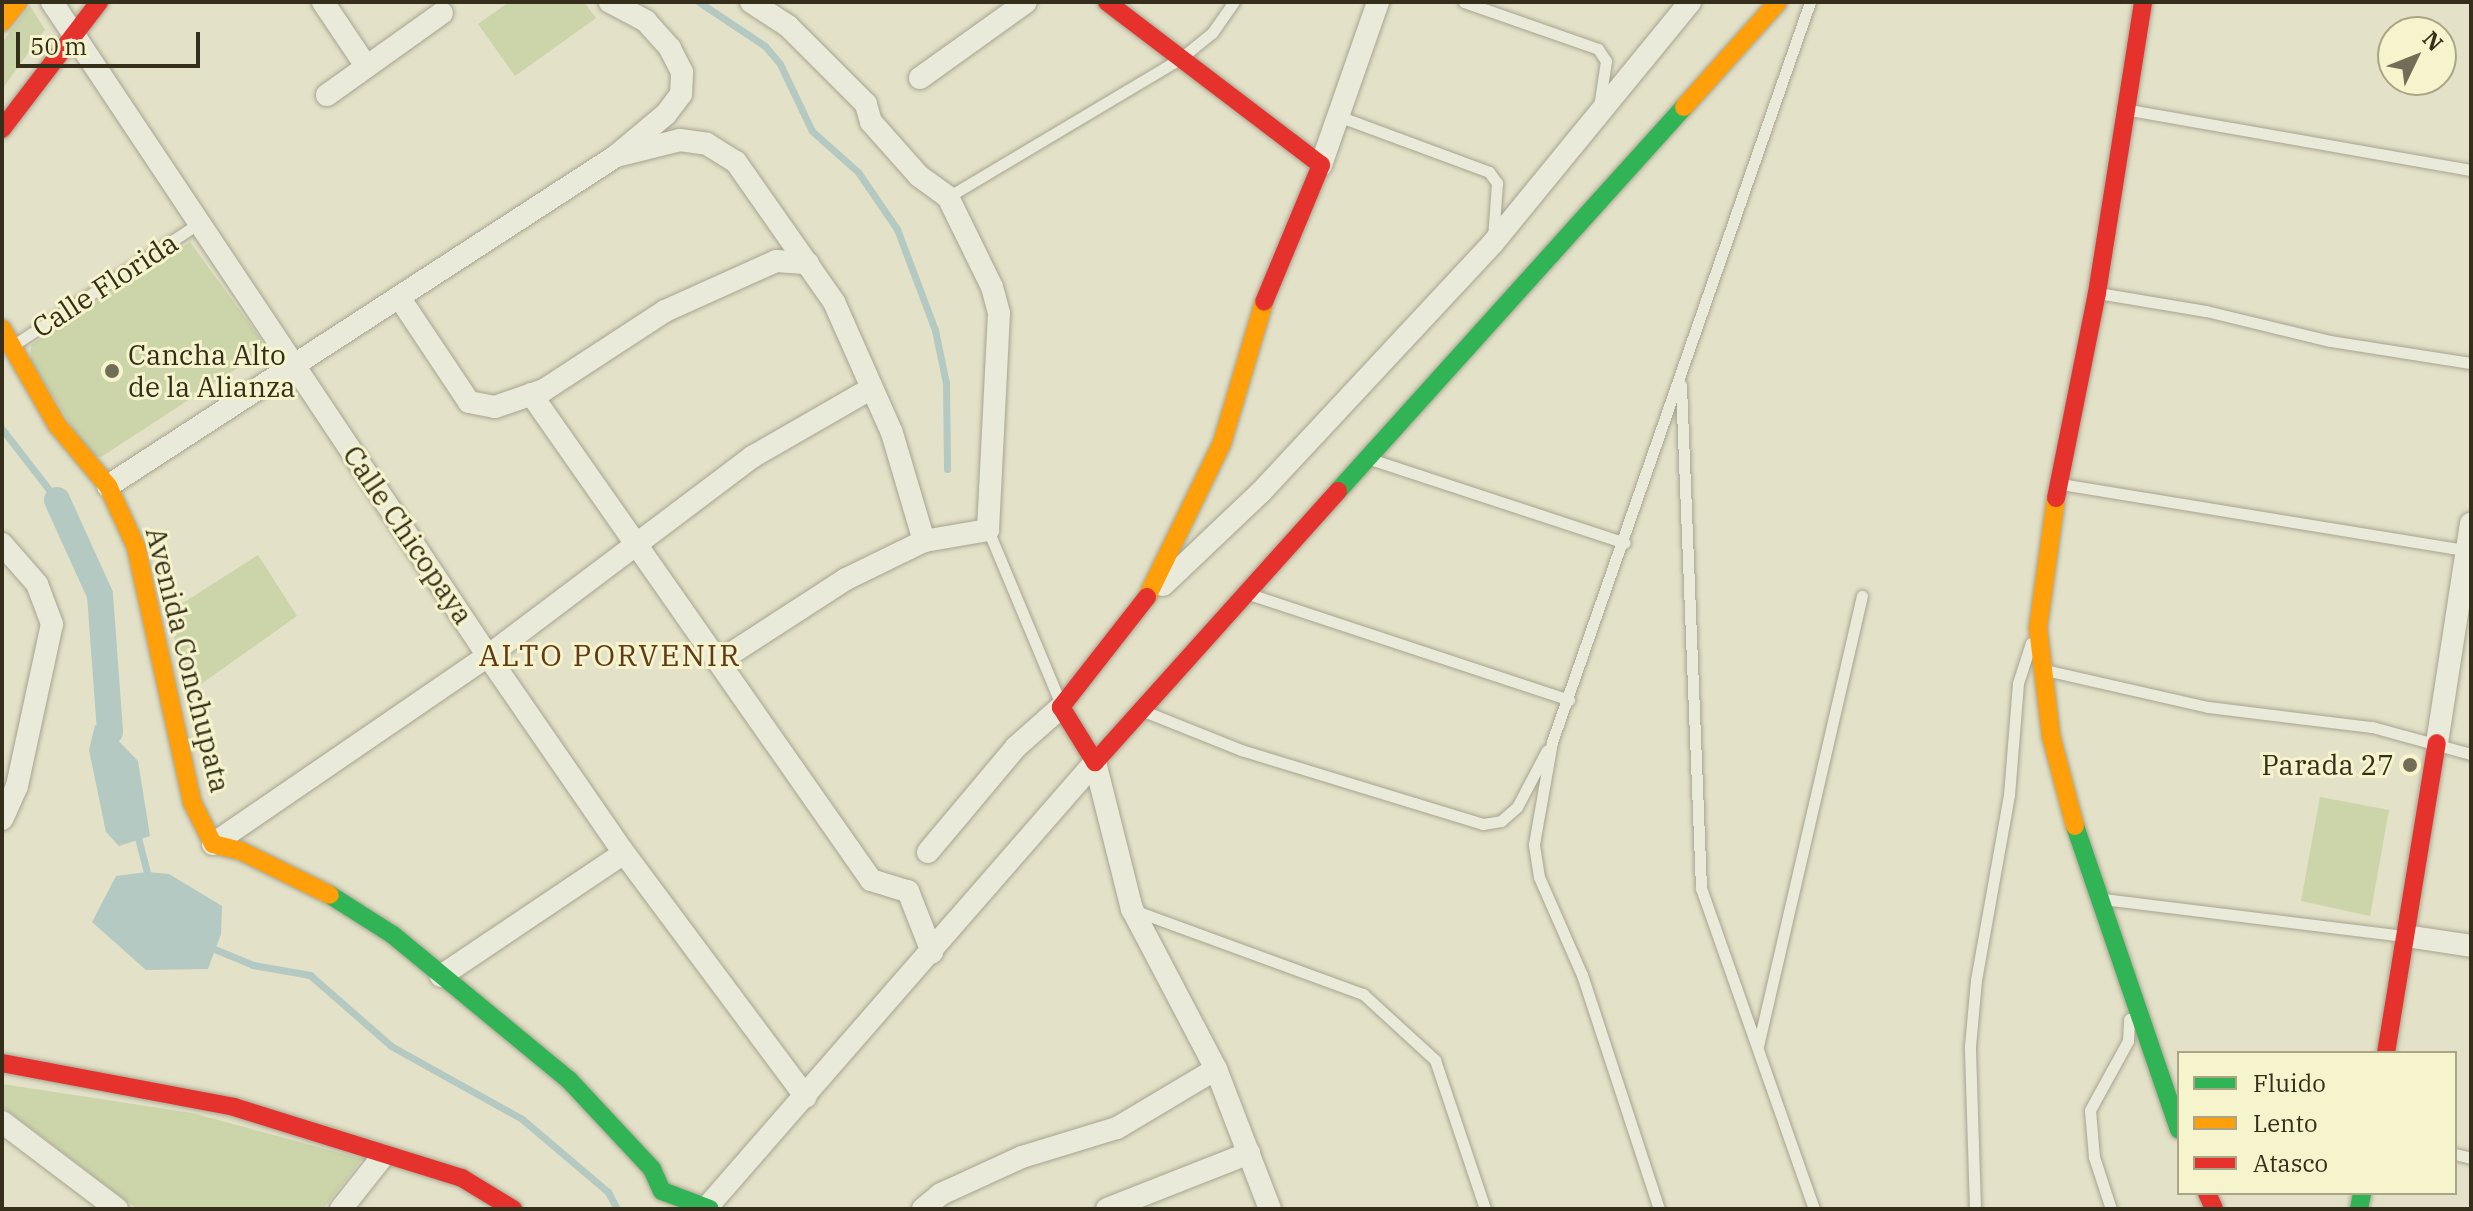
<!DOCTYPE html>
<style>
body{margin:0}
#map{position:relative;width:2473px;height:1211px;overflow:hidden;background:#e3e1c7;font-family:"IBM Plex Serif",serif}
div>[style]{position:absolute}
.green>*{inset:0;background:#cbd5a9}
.water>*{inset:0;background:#b4c9c1}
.stream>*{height:7px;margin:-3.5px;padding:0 3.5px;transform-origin:3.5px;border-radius:3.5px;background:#b4c9c1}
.canal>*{height:26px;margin:-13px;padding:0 13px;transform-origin:13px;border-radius:13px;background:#b4c9c1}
.roads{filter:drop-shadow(0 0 2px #a7a491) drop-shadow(0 0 2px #a7a491)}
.lane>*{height:11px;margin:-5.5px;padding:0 5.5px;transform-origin:5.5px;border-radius:5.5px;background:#eaeada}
.street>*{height:22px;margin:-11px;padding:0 11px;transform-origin:11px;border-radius:11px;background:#eaeada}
.fast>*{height:18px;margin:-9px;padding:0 9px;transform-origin:9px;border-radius:9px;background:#30b455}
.slow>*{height:18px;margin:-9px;padding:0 9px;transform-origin:9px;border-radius:9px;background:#ff9f0a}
.jam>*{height:18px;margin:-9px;padding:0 9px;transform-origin:9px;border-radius:9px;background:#e5322d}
.dots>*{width:22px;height:22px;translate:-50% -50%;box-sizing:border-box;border:4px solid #f6f4cc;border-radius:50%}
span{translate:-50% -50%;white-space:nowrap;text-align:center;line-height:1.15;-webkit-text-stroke:6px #f6f4cc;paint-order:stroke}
.street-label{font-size:28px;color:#352e1b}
.poi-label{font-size:28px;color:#352e1b}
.left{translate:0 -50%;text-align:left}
.right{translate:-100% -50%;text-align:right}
.neighbourhood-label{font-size:30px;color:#623a19;letter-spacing:2px}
.frame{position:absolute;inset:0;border:4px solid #352e1b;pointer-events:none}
.legend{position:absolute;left:2177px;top:1051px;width:280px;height:144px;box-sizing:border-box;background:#f6f4cc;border:2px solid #a9a585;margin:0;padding:10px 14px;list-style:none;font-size:24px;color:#352e1b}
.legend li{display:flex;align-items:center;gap:16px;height:40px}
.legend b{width:40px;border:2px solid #a9a585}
.north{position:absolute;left:2377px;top:16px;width:80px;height:80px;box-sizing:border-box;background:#f6f4cc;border:2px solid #a9a585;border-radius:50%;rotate:47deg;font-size:22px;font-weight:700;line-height:32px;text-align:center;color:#352e1b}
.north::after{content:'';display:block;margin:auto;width:28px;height:36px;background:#726d57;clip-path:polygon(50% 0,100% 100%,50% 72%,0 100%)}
.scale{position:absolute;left:16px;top:32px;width:184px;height:36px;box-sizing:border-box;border:4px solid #352e1b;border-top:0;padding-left:10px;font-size:24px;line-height:28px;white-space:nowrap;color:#352e1b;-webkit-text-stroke:6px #f6f4cc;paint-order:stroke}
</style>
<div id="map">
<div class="green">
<div style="clip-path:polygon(509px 2px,584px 2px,596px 18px,515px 76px,478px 24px)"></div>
<div style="clip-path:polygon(30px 6px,45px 30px,2px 89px,2px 42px)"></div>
<div style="clip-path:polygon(190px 242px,262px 341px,262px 352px,101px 457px,90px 456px,30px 359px,31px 345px)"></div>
<div style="clip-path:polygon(258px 555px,297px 616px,187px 694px,169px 612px)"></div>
<div style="clip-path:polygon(2320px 797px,2389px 810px,2370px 916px,2301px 901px)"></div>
<div style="clip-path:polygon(2px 1084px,192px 1113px,362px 1159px,323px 1209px,137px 1209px,2px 1106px)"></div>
</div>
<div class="water">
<div style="clip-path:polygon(95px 725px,110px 732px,138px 761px,150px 836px,119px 846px,106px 832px,89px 750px)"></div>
<div style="clip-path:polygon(147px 872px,169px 874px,222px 906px,221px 934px,208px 969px,146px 970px,92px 922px,116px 876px)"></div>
</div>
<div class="stream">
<div style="left:699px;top:2px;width:79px;rotate:33.7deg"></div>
<div style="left:765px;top:46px;width:23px;rotate:50deg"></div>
<div style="left:780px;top:64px;width:74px;rotate:64.5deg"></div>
<div style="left:812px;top:131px;width:62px;rotate:41.7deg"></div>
<div style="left:858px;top:172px;width:69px;rotate:55.6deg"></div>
<div style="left:897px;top:229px;width:108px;rotate:69.4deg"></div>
<div style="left:935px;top:330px;width:54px;rotate:78.3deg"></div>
<div style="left:946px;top:383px;width:86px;rotate:89.3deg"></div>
<div style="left:2px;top:429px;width:90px;rotate:52.2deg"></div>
<div style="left:137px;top:834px;width:48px;rotate:75.4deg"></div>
<div style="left:207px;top:946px;width:50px;rotate:22.4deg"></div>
<div style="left:253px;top:965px;width:58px;rotate:10deg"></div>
<div style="left:310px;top:975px;width:108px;rotate:41.2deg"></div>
<div style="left:391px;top:1046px;width:150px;rotate:29.1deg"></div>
<div style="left:522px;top:1119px;width:113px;rotate:40.3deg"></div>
<div style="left:608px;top:1192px;width:19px;rotate:62deg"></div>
</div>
<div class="canal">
<div style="left:57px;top:500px;width:104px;rotate:65.6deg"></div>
<div style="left:100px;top:595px;width:137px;rotate:85.8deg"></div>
</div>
<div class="roads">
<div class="lane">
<div style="left:1464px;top:2px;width:142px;rotate:19.3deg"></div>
<div style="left:1598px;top:49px;width:14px;rotate:56deg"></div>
<div style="left:1606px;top:61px;width:47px;rotate:98.7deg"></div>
<div style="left:2130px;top:110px;width:346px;rotate:10deg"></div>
<div style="left:1338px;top:116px;width:161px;rotate:20.3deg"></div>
<div style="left:1489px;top:172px;width:14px;rotate:54deg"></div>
<div style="left:1497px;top:183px;width:56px;rotate:94.1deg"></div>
<div style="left:948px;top:197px;width:271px;rotate:-30.8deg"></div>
<div style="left:1181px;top:58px;width:40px;rotate:-39deg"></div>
<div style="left:1212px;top:33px;width:38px;rotate:-55deg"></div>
<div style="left:2098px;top:293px;width:109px;rotate:9.5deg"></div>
<div style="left:2206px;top:311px;width:128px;rotate:13.6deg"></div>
<div style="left:2330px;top:341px;width:143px;rotate:8.9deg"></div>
<div style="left:15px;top:344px;width:219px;rotate:-33.3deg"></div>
<div style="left:1681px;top:385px;width:503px;rotate:87.72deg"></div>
<div style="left:1701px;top:888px;width:340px;rotate:70.6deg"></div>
<div style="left:1370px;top:459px;width:268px;rotate:18.2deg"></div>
<div style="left:2061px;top:484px;width:414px;rotate:9.3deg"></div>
<div style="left:988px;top:530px;width:186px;rotate:67.3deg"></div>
<div style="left:1252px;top:595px;width:334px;rotate:18.3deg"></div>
<div style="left:2045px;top:670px;width:167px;rotate:12.8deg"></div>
<div style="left:2208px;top:707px;width:165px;rotate:7deg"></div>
<div style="left:2372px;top:727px;width:103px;rotate:15.3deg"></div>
<div style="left:1146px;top:712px;width:102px;rotate:21.8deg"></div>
<div style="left:1241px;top:750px;width:253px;rotate:17deg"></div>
<div style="left:1483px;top:824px;width:18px;rotate:-9deg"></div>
<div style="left:1501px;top:821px;width:21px;rotate:-41deg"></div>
<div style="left:1517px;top:807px;width:64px;rotate:-62.2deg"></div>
<div style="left:2103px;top:899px;width:303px;rotate:7deg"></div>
<div style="left:1136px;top:911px;width:242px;rotate:20.1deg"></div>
<div style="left:1363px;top:994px;width:98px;rotate:42.5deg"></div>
<div style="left:1435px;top:1060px;width:157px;rotate:71.4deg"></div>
<div style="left:1758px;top:1046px;width:462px;rotate:-77deg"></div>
<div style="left:2455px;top:1154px;width:16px;rotate:14deg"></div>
<div style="left:1659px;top:1209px;width:246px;rotate:-108.2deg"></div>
<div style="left:1582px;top:975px;width:107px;rotate:-113.7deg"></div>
<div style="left:1539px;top:877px;width:33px;rotate:-99deg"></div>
<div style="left:1534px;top:844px;width:104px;rotate:-80deg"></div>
<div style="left:1552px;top:742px;width:784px;rotate:-70.78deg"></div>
<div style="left:1975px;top:1209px;width:163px;rotate:-91.8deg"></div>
<div style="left:1970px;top:1046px;width:66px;rotate:-84.8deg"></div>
<div style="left:1976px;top:980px;width:188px;rotate:-79.9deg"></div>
<div style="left:2009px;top:795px;width:112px;rotate:-85.4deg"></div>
<div style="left:2018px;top:683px;width:42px;rotate:-72deg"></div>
<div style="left:2111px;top:1209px;width:55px;rotate:-108.1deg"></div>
<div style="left:2094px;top:1157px;width:47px;rotate:-94.9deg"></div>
<div style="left:2090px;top:1110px;width:79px;rotate:-61.2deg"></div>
<div style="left:2128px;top:1041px;width:22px;rotate:-87deg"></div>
</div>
<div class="street">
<div style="left:52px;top:2px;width:786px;rotate:56.31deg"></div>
<div style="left:488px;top:656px;width:239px;rotate:55.4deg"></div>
<div style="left:624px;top:853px;width:304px;rotate:53.3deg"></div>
<div style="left:323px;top:2px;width:77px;rotate:56.1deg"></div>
<div style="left:920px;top:78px;width:130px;rotate:-35.6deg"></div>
<div style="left:327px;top:95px;width:141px;rotate:-35.5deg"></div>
<div style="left:616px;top:156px;width:66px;rotate:-14deg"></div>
<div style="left:680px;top:140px;width:27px;rotate:8deg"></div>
<div style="left:707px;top:144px;width:34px;rotate:32deg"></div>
<div style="left:736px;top:162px;width:171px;rotate:55deg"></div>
<div style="left:834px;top:302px;width:143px;rotate:66.1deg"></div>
<div style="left:892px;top:433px;width:113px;rotate:73.5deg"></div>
<div style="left:924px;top:541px;width:65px;rotate:-9.8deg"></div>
<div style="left:988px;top:530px;width:217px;rotate:-87.1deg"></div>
<div style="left:999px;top:313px;width:27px;rotate:-105deg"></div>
<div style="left:992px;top:287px;width:100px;rotate:-116.1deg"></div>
<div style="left:948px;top:197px;width:36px;rotate:-144deg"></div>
<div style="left:919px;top:176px;width:72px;rotate:-131.6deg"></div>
<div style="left:871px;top:122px;width:19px;rotate:-106deg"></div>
<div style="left:866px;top:104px;width:110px;rotate:-135deg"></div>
<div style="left:788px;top:26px;width:44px;rotate:-147deg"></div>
<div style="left:1321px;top:165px;width:173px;rotate:-70.7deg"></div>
<div style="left:399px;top:297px;width:126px;rotate:56.3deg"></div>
<div style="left:469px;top:402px;width:26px;rotate:11deg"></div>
<div style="left:495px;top:407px;width:52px;rotate:-19.1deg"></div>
<div style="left:544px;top:390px;width:145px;rotate:-33.1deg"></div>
<div style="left:665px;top:311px;width:122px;rotate:-24.2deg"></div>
<div style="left:776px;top:261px;width:32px;rotate:4deg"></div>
<div style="left:531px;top:394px;width:593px;rotate:55.02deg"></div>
<div style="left:871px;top:880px;width:39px;rotate:17deg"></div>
<div style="left:908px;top:891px;width:66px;rotate:68.5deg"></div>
<div style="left:108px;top:486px;width:606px;rotate:-33.01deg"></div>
<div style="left:616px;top:156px;width:65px;rotate:-40deg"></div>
<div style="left:666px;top:114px;width:25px;rotate:-53deg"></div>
<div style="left:681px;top:94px;width:22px;rotate:-87deg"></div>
<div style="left:682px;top:72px;width:27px;rotate:-117deg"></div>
<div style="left:670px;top:48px;width:36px;rotate:-132deg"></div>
<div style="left:646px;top:21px;width:41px;rotate:-152.2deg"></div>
<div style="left:2px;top:544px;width:53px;rotate:48.8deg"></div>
<div style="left:37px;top:584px;width:43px;rotate:69.4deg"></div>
<div style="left:52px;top:624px;width:166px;rotate:102.2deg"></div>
<div style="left:17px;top:786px;width:36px;rotate:114deg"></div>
<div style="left:1163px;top:585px;width:135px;rotate:-43.5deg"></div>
<div style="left:1261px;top:492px;width:340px;rotate:-47deg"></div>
<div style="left:1493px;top:243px;width:311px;rotate:-50.7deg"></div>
<div style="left:721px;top:660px;width:149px;rotate:-32.9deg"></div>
<div style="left:846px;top:579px;width:87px;rotate:-26deg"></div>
<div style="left:2437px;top:743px;width:222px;rotate:-81.2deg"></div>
<div style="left:1095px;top:762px;width:152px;rotate:75.9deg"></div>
<div style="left:1132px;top:909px;width:181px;rotate:62.3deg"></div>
<div style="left:1216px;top:1069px;width:150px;rotate:68.9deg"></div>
<div style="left:213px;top:844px;width:333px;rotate:-34.4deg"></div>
<div style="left:488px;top:656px;width:331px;rotate:-37deg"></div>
<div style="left:752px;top:457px;width:138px;rotate:-29.9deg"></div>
<div style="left:928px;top:852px;width:137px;rotate:-50deg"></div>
<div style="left:1016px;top:747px;width:60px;rotate:-41.6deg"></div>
<div style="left:2406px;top:936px;width:66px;rotate:8.7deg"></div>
<div style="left:441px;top:976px;width:220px;rotate:-33.9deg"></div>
<div style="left:2px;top:1122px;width:144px;rotate:37.1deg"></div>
<div style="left:709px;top:1205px;width:588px;rotate:-48.93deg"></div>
<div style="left:341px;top:1209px;width:68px;rotate:-51.6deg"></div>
<div style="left:923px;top:1209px;width:23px;rotate:-40deg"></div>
<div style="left:941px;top:1194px;width:89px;rotate:-24.6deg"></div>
<div style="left:1022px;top:1157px;width:99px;rotate:-17deg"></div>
<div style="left:1117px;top:1128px;width:115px;rotate:-30.8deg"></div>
<div style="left:1107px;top:1209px;width:153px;rotate:-21.5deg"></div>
</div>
<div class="fast">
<div style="left:1338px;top:491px;width:517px;rotate:-47.98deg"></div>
<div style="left:2075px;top:826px;width:321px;rotate:71.1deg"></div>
<div style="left:330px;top:895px;width:75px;rotate:32.4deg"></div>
<div style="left:393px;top:935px;width:228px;rotate:39.5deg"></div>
<div style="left:569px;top:1080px;width:122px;rotate:47deg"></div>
<div style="left:652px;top:1169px;width:24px;rotate:66deg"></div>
<div style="left:662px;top:1191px;width:51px;rotate:20.6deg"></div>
<div style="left:2359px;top:1209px;width:16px;rotate:-79deg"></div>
</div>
<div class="slow">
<div style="left:2px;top:22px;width:26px;rotate:-51deg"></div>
<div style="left:1684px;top:107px;width:141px;rotate:-48.2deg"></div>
<div style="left:2px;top:329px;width:111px;rotate:60.2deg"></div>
<div style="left:57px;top:425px;width:80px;rotate:50.1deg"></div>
<div style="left:108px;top:486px;width:67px;rotate:65.3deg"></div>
<div style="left:136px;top:547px;width:261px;rotate:77.6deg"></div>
<div style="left:192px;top:802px;width:47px;rotate:63.4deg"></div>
<div style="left:213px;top:844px;width:29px;rotate:14deg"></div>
<div style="left:241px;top:851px;width:99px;rotate:26.3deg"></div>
<div style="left:2056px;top:498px;width:131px;rotate:97.9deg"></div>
<div style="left:2038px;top:628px;width:109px;rotate:83.1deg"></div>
<div style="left:2051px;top:736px;width:93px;rotate:75.1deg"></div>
<div style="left:1147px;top:597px;width:171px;rotate:-64deg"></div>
<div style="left:1222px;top:443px;width:147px;rotate:-73.4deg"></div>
</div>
<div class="jam">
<div style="left:1107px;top:2px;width:269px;rotate:37.3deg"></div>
<div style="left:1321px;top:165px;width:148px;rotate:112.6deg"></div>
<div style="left:2px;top:129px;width:160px;rotate:-52.6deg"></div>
<div style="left:2056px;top:498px;width:209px;rotate:-78.7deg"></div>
<div style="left:2097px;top:293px;width:295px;rotate:-81deg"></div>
<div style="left:1147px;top:597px;width:140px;rotate:128deg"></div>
<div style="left:1061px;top:707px;width:65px;rotate:58.3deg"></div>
<div style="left:1095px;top:762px;width:364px;rotate:-48.1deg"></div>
<div style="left:2386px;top:1053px;width:314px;rotate:-80.7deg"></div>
<div style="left:2px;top:1063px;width:236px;rotate:10.7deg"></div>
<div style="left:234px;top:1107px;width:239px;rotate:17.3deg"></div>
<div style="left:462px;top:1178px;width:60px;rotate:31.3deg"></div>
<div style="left:2207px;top:1193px;width:17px;rotate:66deg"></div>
</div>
</div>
<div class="dots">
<div style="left:112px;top:371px;background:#726d57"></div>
<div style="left:2410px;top:765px;background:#726d57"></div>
</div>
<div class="street-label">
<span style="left:105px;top:285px;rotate:-33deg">Calle Florida</span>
<span style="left:408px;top:535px;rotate:56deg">Calle Chicopaya</span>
<span style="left:188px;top:660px;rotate:76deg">Avenida Conchupata</span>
</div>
<div class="poi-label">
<span class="left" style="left:128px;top:371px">Cancha Alto<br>de la Alianza</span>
<span class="right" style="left:2394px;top:765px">Parada 27</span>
</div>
<div class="neighbourhood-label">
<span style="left:610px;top:655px">ALTO PORVENIR</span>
</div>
<div class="frame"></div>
<ul class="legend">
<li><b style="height:10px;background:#30b455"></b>Fluido</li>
<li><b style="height:10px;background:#ff9f0a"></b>Lento</li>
<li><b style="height:10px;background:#e5322d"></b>Atasco</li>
</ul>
<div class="north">N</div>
<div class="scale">50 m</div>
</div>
